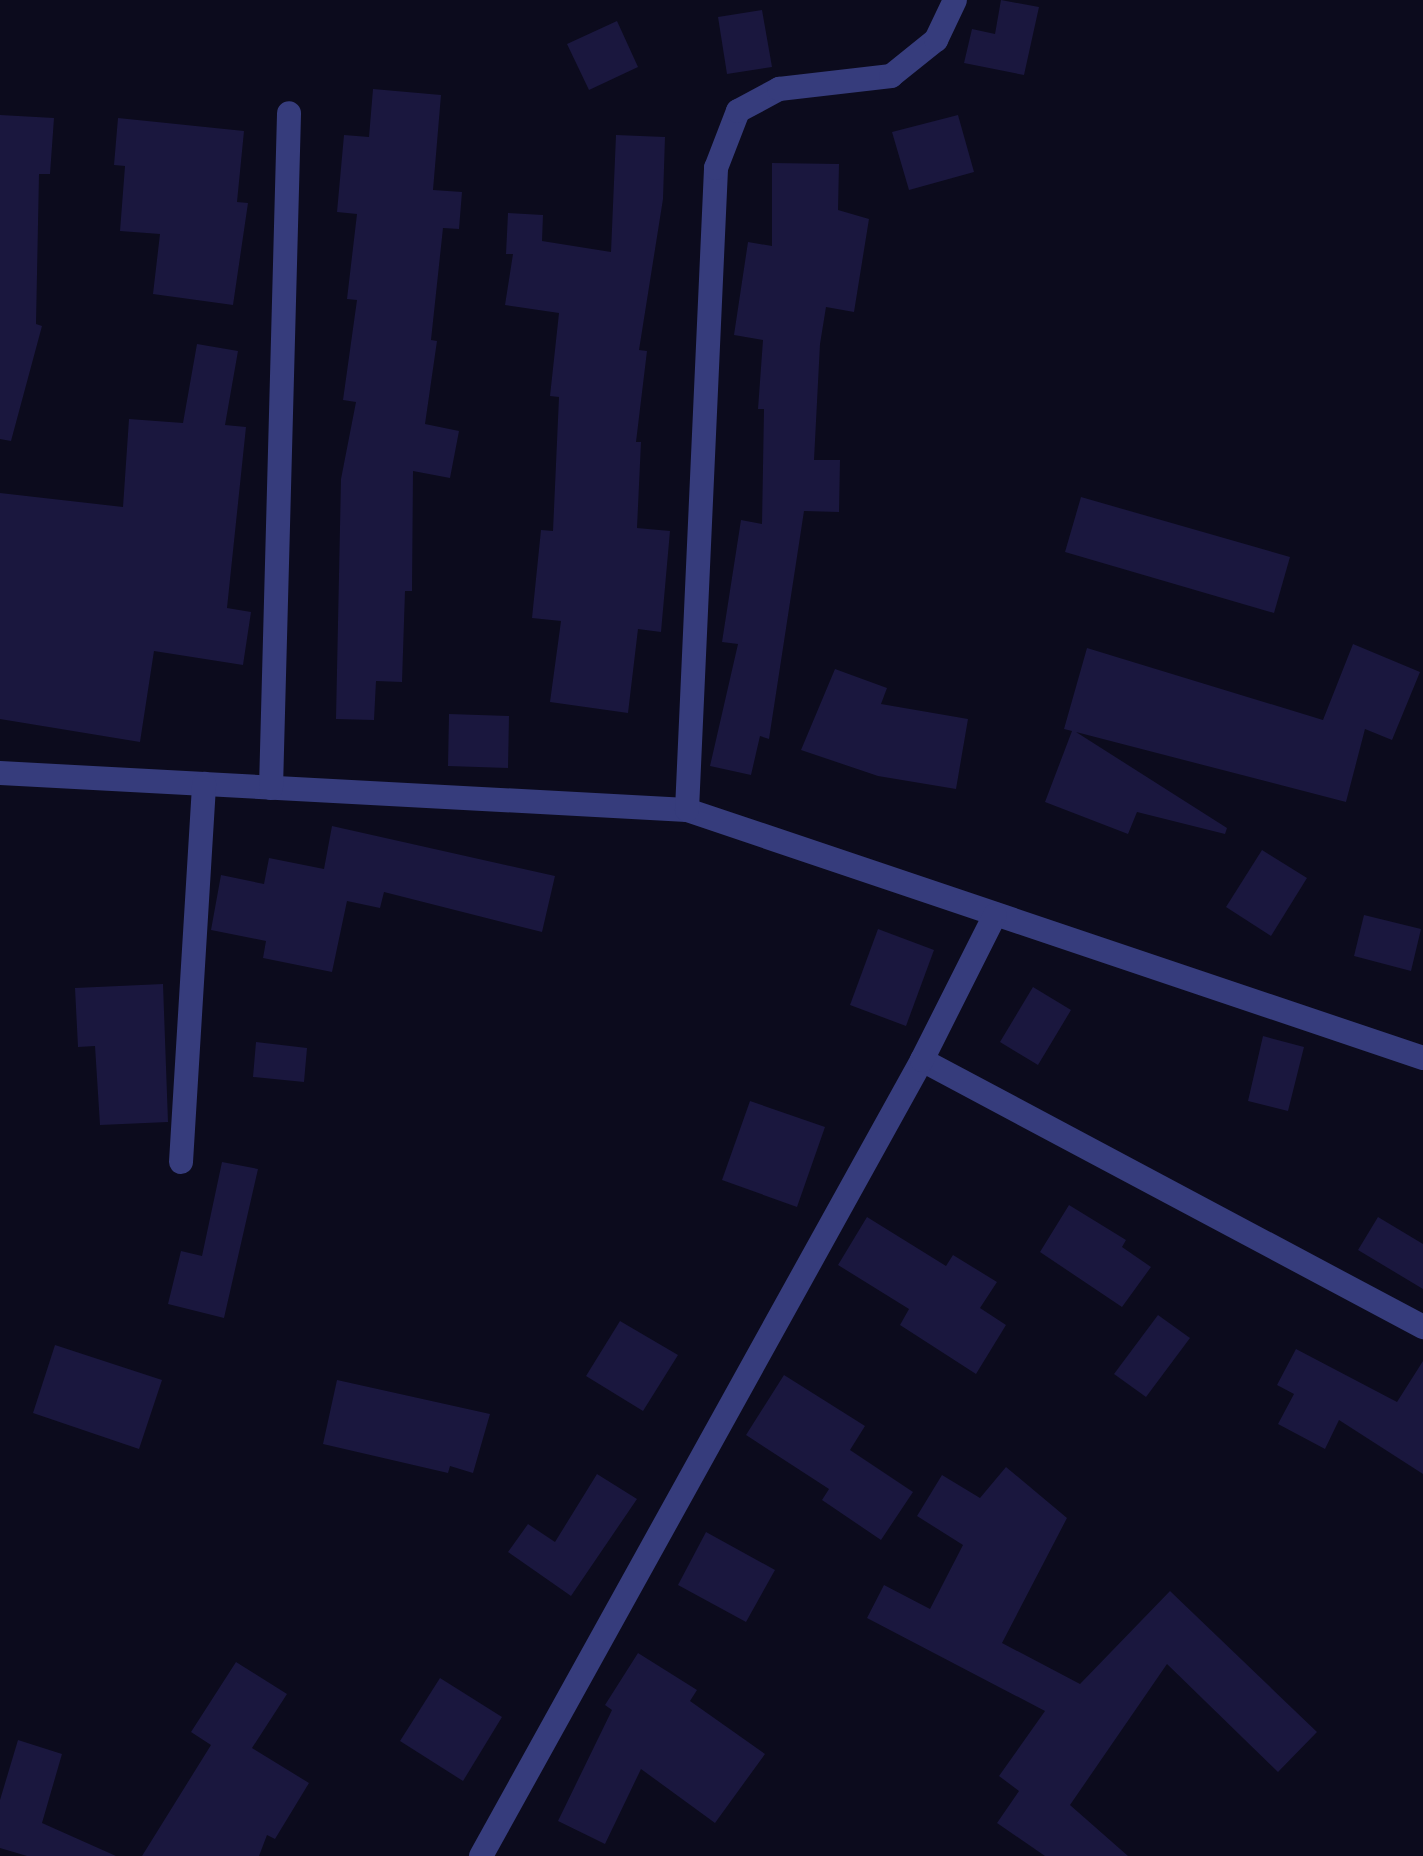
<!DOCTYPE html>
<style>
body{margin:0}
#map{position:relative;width:1423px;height:1856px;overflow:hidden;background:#0c0b1d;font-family:Signika,sans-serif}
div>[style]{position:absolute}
.building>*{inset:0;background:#1a173e}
.street>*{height:24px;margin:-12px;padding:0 12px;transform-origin:12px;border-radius:12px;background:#363c7c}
span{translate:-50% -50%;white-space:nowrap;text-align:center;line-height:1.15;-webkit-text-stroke:7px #0c0b1d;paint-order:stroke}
</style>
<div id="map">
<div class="building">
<div style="clip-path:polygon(1001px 0,1039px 7px,1024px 75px,964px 63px,972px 29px,995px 34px)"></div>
<div style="clip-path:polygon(762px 10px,772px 67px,727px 74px,718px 17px)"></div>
<div style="clip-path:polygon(617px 21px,638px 67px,589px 90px,567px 44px)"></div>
<div style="clip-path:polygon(373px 89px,441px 95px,433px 190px,462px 192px,459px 229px,443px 228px,431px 340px,437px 341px,425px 424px,459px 431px,450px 478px,413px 471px,412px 591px,405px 591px,402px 682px,376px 681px,374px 720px,336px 719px,341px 479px,356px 402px,343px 400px,357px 300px,347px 299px,357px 214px,337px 212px,344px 135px,369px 137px)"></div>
<div style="clip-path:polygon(0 115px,54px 118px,50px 174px,39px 174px,36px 324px,42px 326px,11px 441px,0 439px)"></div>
<div style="clip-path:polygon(958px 115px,974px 172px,909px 190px,892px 132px)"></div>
<div style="clip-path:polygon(118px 118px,244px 131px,237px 202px,248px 203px,233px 305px,153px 294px,160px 234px,120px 231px,125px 166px,114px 165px)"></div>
<div style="clip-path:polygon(616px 135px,665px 137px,663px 199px,639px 350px,647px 351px,636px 442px,641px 442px,637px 528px,670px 531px,661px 632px,638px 629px,628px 713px,550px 702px,561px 621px,532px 618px,541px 530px,553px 531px,559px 397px,550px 396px,559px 313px,505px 305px,513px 254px,506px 254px,508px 213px,543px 215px,542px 241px,611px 252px)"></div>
<div style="clip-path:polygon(772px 163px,839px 164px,838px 210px,869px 219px,854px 312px,826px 307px,820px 344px,814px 460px,840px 460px,839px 512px,804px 511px,769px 739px,760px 736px,751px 775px,710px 766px,738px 644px,722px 642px,741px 520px,762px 524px,764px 409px,758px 409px,763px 340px,734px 335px,748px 242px,772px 246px)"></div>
<div style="clip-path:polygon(197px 344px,238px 351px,225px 425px,246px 427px,227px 608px,251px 612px,243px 665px,154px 651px,140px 742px,0 719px,0 493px,123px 507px,129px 419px,183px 423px)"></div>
<div style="clip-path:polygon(1081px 497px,1290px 557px,1274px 613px,1065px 552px)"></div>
<div style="clip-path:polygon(1353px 644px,1420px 672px,1392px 740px,1365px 729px,1346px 802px,1076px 732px,1227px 828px,1225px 834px,1137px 812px,1128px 834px,1045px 802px,1072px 731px,1064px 729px,1087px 648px,1323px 720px)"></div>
<div style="clip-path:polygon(835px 669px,887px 688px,881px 704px,968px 719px,956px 789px,878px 776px,801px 750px)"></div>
<div style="clip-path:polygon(449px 714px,509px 716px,508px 768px,448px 766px)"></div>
<div style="clip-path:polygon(332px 826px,555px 876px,542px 932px,384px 892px,380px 908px,347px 901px,332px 972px,263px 958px,266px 941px,211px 930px,221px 875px,264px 884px,269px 858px,324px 869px)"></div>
<div style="clip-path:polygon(1262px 850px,1307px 878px,1271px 936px,1226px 907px)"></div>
<div style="clip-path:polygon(1364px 915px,1421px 929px,1411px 971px,1354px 956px)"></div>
<div style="clip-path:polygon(878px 929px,934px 950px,906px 1026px,850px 1005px)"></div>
<div style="clip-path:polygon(163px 984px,168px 1122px,100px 1125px,95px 1046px,78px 1047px,75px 988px)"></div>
<div style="clip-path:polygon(1033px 987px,1071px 1010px,1038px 1065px,1000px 1042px)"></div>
<div style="clip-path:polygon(1263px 1036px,1304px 1047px,1288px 1111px,1248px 1101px)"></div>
<div style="clip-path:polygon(256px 1042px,307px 1048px,304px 1082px,253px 1077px)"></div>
<div style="clip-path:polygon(750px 1101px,825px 1127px,797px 1207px,722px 1180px)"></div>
<div style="clip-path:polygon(222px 1162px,258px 1169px,224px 1318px,168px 1304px,181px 1251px,202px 1256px)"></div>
<div style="clip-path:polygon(1069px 1205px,1126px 1240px,1122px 1247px,1151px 1267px,1122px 1307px,1040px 1252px)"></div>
<div style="clip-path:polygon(867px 1217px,946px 1266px,953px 1255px,997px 1282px,980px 1308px,1006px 1325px,976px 1374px,900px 1325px,909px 1309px,838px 1265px)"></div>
<div style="clip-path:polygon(1378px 1217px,1423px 1244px,1423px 1289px,1358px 1250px)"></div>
<div style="clip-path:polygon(1158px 1315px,1190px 1338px,1146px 1397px,1114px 1374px)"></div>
<div style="clip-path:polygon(620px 1321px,678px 1355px,643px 1411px,586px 1376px)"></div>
<div style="clip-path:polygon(55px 1345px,162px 1380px,139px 1449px,33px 1413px)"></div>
<div style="clip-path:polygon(1296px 1349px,1397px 1402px,1423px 1361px,1423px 1474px,1339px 1420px,1325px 1449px,1278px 1424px,1294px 1394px,1277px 1385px)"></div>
<div style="clip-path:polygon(784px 1375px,865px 1426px,850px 1450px,913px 1492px,881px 1540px,822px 1500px,829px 1489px,746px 1435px)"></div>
<div style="clip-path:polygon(337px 1380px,490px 1414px,473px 1473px,450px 1466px,448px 1473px,323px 1444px)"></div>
<div style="clip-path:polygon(1006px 1467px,1067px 1518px,1002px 1643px,1080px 1684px,1170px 1591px,1317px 1732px,1278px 1772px,1167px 1664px,1070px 1805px,1128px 1856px,1045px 1856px,997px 1823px,1019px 1791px,999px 1776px,1045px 1711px,867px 1618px,884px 1585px,930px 1609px,963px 1545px,917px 1516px,942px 1475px,980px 1498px)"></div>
<div style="clip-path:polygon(597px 1474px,637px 1499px,571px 1596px,508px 1552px,528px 1524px,555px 1542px)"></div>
<div style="clip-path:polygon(706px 1532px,775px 1570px,746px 1622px,678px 1585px)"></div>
<div style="clip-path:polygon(638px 1653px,697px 1690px,690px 1701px,765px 1754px,715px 1823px,641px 1769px,605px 1844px,558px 1821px,612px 1710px,605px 1705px)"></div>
<div style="clip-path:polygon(236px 1662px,287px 1694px,252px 1748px,309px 1783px,275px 1839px,267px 1835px,259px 1856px,142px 1856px,211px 1745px,191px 1732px)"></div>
<div style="clip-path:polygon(440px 1678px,502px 1717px,463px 1781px,400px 1741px)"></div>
<div style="clip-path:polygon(18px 1740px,62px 1754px,42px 1823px,116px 1856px,27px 1856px,0 1848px,0 1800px)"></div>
</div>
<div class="street">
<div style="left:0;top:773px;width:688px;rotate:3.08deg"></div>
<div style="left:687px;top:810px;width:777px;rotate:18.62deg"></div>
<div style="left:271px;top:788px;width:675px;rotate:-88.47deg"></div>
<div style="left:687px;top:810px;width:643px;rotate:-87.41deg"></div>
<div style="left:716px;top:168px;width:61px;rotate:-68.9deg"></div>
<div style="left:738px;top:111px;width:47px;rotate:-28.2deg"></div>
<div style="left:779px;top:89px;width:113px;rotate:-6.6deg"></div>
<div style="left:891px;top:76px;width:58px;rotate:-38.7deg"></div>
<div style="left:936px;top:40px;width:44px;rotate:-64.6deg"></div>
<div style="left:922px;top:1060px;width:568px;rotate:28.05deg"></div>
<div style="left:181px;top:1162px;width:379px;rotate:-86.5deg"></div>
<div style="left:481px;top:1856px;width:910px;rotate:-61.01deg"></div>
<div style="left:922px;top:1060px;width:162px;rotate:-63.3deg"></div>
</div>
</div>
